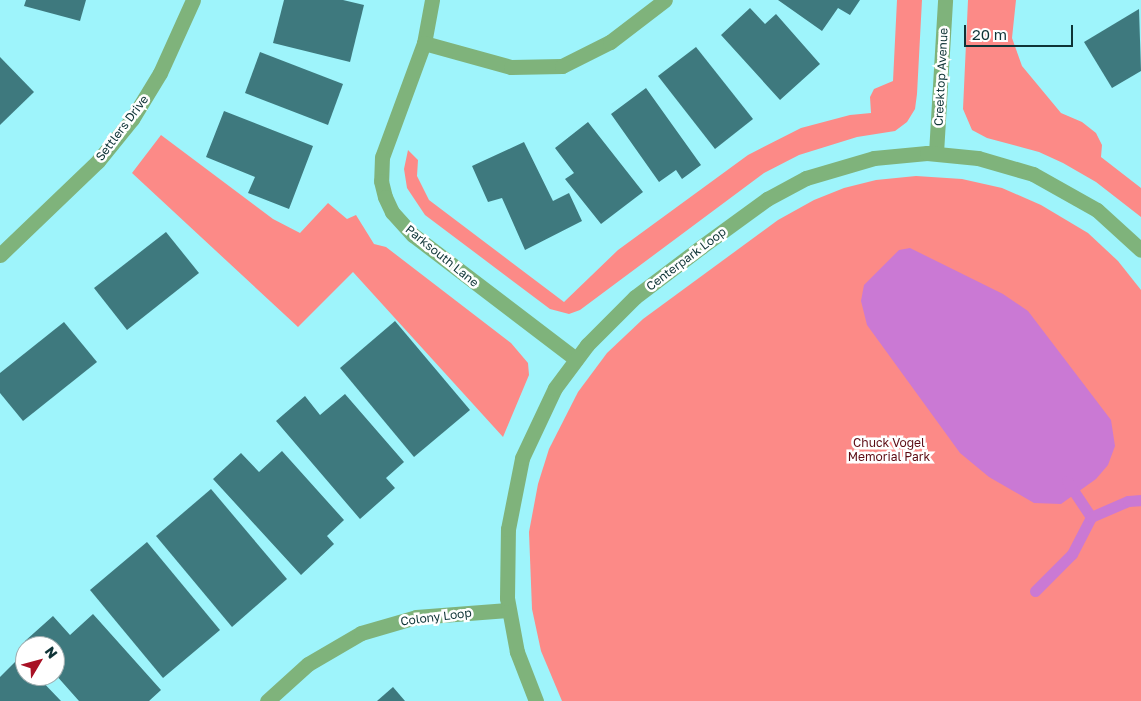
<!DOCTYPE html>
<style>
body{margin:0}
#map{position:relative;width:1141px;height:701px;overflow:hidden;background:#9ef4fb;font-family:"Golos Text",sans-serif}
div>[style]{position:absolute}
.green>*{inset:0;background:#fc8a87}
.water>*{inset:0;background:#ca79d4}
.stream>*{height:11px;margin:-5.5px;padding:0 5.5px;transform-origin:5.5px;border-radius:5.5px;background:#ca79d4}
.building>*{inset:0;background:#3e797e}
.minor>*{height:15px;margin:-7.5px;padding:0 7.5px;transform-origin:7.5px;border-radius:7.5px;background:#7fb37b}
span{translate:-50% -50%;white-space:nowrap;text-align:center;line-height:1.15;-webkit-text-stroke:5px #fff;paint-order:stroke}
.street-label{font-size:12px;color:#0e3336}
.park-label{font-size:12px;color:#5b0b13}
.north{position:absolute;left:15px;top:636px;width:50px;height:50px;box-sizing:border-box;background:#fff;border:1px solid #9fadaf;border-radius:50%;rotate:53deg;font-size:14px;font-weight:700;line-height:20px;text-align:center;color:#0e3336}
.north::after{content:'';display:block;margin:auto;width:18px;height:22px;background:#a81125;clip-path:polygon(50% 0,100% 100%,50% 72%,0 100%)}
.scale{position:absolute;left:964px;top:25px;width:109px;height:22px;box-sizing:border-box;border:2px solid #0e3336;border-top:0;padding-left:6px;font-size:15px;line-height:18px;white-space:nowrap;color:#0e3336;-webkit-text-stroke:4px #fff;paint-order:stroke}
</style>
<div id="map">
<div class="green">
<div style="clip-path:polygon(897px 0,922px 0,917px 94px,915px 109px,907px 122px,895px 131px,857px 137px,799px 155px,764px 173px,580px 310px,569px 314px,550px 309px,425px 215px,407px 188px,404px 169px,408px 150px,418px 160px,417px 176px,429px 200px,564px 302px,618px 250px,748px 155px,801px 128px,850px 115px,871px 113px,870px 97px,874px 89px,893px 81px)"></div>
<div style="clip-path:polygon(968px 0,1016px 0,1012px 38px,1022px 66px,1061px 113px,1082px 122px,1096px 133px,1102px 145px,1101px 157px,1141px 188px,1141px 217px,1096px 182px,1063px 163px,1039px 152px,987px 138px,972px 130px,963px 109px)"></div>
<div style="clip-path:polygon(161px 135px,273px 219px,300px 233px,328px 203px,347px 219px,356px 215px,374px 244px,386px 247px,511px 343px,528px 363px,529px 375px,503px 437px,353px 272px,298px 327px,132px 173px)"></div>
<div style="clip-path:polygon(916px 176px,962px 179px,1002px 188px,1041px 205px,1088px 233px,1118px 261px,1141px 290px,1141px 701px,562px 701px,541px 651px,532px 609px,529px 532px,538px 484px,549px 449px,578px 392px,607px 353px,643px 319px,778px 220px,814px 200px,844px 188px,876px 180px)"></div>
</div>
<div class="water">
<div style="clip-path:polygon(910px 248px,1003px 294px,1028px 311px,1111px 420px,1115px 446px,1108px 465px,1096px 479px,1061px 504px,1034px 503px,989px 477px,960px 453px,867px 325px,861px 301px,864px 285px,899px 250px)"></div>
</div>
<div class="stream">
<div style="left:1067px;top:481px;width:43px;rotate:56.3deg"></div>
<div style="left:1035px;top:591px;width:52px;rotate:-45deg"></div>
<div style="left:1072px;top:554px;width:42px;rotate:-62.8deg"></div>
<div style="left:1091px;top:517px;width:40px;rotate:-23.4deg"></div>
<div style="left:1128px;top:501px;width:13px;rotate:-4deg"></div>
</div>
<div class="building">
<div style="clip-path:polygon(26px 0,86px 0,80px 21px,24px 6px)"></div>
<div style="clip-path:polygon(284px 0,343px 0,364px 5px,350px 62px,273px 43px)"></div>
<div style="clip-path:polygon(778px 0,860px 0,850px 15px,838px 8px,822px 31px)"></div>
<div style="clip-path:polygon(750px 8px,765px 24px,776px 14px,820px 64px,780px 100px,721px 35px)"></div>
<div style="clip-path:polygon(1139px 9px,1141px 71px,1112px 88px,1084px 42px)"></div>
<div style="clip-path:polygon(696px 47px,753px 119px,715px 149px,658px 76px)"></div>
<div style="clip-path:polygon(260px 52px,343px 84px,328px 125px,245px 93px)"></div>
<div style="clip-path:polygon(0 57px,34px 92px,0 125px)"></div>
<div style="clip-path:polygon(646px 88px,701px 165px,682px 179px,676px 170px,659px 182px,611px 114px)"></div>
<div style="clip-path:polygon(224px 111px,313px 146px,289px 209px,248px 193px,255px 177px,206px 157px)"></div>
<div style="clip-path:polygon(588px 122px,643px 192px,601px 224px,565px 179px,574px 173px,555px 148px)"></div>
<div style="clip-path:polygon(524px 142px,553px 201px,569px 193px,582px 221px,525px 250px,502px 198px,488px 202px,472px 166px)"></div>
<div style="clip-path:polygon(166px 232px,199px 273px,127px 330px,94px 288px)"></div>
<div style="clip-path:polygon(395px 321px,470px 410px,414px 457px,340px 368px)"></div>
<div style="clip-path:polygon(64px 322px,97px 362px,23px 421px,0 393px,0 373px)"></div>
<div style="clip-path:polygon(345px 394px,404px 462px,386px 478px,395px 488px,360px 519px,276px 421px,305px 396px,320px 415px)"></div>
<div style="clip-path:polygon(282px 451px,344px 520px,327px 536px,334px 544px,301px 575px,213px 479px,241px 453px,259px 472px)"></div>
<div style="clip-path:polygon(211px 489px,287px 579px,232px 627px,156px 536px)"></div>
<div style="clip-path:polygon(147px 542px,220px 630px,163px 678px,90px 590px)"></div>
<div style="clip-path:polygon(93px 614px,161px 690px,149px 701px,79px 701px,55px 674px,55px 646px,30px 646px,25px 641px,53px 616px,70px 635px)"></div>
<div style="clip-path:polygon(19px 658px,25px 664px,25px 676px,37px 676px,61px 701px,0 701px,0 677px)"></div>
<div style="clip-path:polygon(393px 687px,405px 701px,377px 701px)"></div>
</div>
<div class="minor">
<div style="left:432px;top:0;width:44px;rotate:100.5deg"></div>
<div style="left:424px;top:43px;width:121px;rotate:110.2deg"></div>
<div style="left:382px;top:157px;width:24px;rotate:92deg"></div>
<div style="left:381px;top:181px;width:16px;rotate:76deg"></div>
<div style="left:385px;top:197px;width:17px;rotate:65deg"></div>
<div style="left:392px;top:212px;width:31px;rotate:48deg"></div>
<div style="left:413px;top:235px;width:205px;rotate:37.3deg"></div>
<div style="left:424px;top:43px;width:90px;rotate:15.4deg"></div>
<div style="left:511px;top:67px;width:51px;rotate:-1.1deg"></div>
<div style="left:562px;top:66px;width:54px;rotate:-26.6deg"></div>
<div style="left:610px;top:42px;width:69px;rotate:-37.4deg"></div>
<div style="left:936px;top:153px;width:153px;rotate:-86.6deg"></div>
<div style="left:0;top:255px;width:136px;rotate:-43.8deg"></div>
<div style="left:98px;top:161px;width:54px;rotate:-51deg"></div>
<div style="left:132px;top:119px;width:54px;rotate:-58.7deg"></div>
<div style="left:160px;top:73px;width:80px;rotate:-65.7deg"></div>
<div style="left:267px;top:701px;width:55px;rotate:-42.1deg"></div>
<div style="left:308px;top:664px;width:61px;rotate:-30.3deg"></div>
<div style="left:361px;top:633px;width:57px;rotate:-16.2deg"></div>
<div style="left:416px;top:617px;width:92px;rotate:-4.4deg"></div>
<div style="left:536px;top:701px;width:53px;rotate:-111.2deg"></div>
<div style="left:517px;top:652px;width:55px;rotate:-100.5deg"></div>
<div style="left:507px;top:598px;width:69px;rotate:-89.2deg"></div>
<div style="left:508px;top:529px;width:72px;rotate:-78.8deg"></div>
<div style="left:522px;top:458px;width:77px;rotate:-64.8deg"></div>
<div style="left:555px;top:388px;width:54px;rotate:-53.3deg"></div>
<div style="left:587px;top:345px;width:68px;rotate:-45deg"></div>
<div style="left:635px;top:297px;width:83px;rotate:-37.1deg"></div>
<div style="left:701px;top:247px;width:82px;rotate:-36deg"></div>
<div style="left:767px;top:199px;width:44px;rotate:-28.3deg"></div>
<div style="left:806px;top:178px;width:71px;rotate:-16.4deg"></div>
<div style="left:874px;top:158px;width:53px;rotate:-5.4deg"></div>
<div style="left:927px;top:153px;width:51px;rotate:5.6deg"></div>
<div style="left:978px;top:158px;width:57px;rotate:16.2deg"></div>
<div style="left:1033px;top:174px;width:73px;rotate:29.4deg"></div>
<div style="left:1097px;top:210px;width:59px;rotate:42.3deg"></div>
</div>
<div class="street-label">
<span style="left:941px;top:77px;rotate:-87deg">Creektop Avenue</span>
<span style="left:122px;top:128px;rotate:-53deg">Settlers Drive</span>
<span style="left:442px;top:256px;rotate:39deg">Parksouth Lane</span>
<span style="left:686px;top:259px;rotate:-37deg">Centerpark Loop</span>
<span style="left:436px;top:617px;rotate:-7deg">Colony Loop</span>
</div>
<div class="park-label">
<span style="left:889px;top:450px">Chuck Vogel<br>Memorial Park</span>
</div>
<div class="north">N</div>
<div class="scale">20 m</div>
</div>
